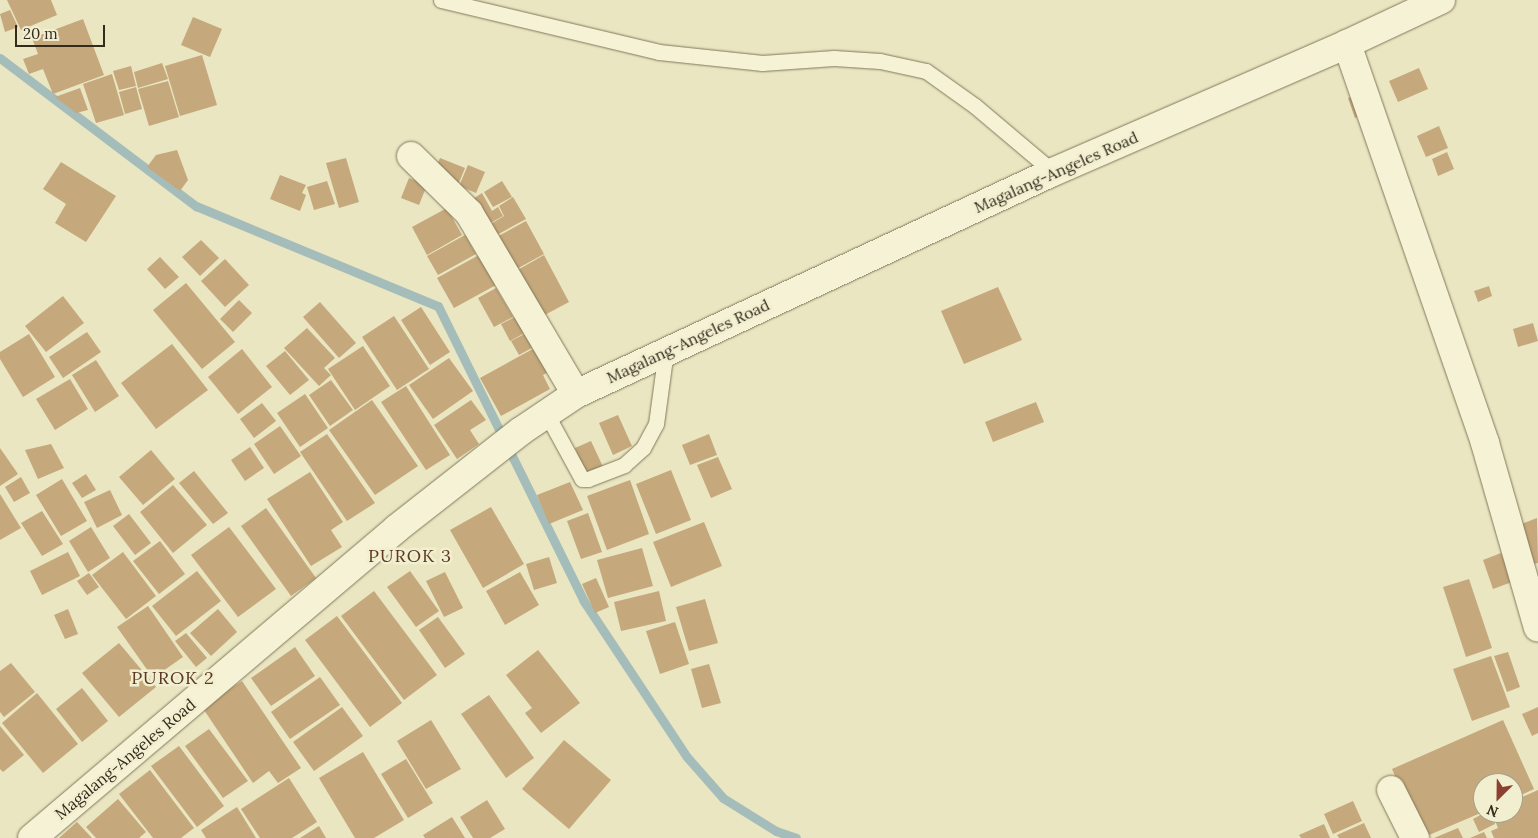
<!DOCTYPE html>
<style>
body{margin:0}
#map{position:relative;width:1538px;height:838px;overflow:hidden;background:#eae6c2;font-family:Lora,serif}
div>[style]{position:absolute}
.stream>*{height:9px;margin:-4.5px;padding:0 4.5px;transform-origin:4.5px;border-radius:4.5px;background:#a4bdbb}
.building>*{inset:0;background:#c5a87b}
.roads{filter:drop-shadow(0 0 1px #82785b) drop-shadow(0 0 1px #82785b)}
.lane>*{height:15px;margin:-7.5px;padding:0 7.5px;transform-origin:7.5px;border-radius:7.5px;background:#f6f2d5}
.street>*{height:28px;margin:-14px;padding:0 14px;transform-origin:14px;border-radius:14px;background:#f6f2d5}
.secondary>*{height:28px;margin:-14px;padding:0 14px;transform-origin:14px;border-radius:14px;background:#f6f2d5}
span{translate:-50% -50%;white-space:nowrap;text-align:center;line-height:1.15;-webkit-text-stroke:5px #f2efd1;paint-order:stroke}
.street-label{font-size:16px;color:#332c1e}
.neighbourhood-label{font-size:18px;color:#5c3921;letter-spacing:1px}
.north{position:absolute;left:1473px;top:773px;width:50px;height:50px;box-sizing:border-box;background:#f2efd1;border:1px solid #a6a189;border-radius:50%;rotate:203deg;font-size:14px;font-weight:700;line-height:20px;text-align:center;color:#332c1e}
.north::after{content:'';display:block;margin:auto;width:18px;height:22px;background:#8c4130;clip-path:polygon(50% 0,100% 100%,50% 72%,0 100%)}
.scale{position:absolute;left:15px;top:25px;width:90px;height:22px;box-sizing:border-box;border:2px solid #332c1e;border-top:0;padding-left:6px;font-size:15px;line-height:18px;white-space:nowrap;color:#332c1e;-webkit-text-stroke:4px #f2efd1;paint-order:stroke}
</style>
<div id="map">
<div class="stream">
<div style="left:0;top:58px;width:246px;rotate:37.1deg"></div>
<div style="left:196px;top:206px;width:262px;rotate:22.5deg"></div>
<div style="left:438px;top:306px;width:328px;rotate:63.7deg"></div>
<div style="left:583px;top:600px;width:188px;rotate:56.5deg"></div>
<div style="left:687px;top:757px;width:55px;rotate:48.7deg"></div>
<div style="left:723px;top:798px;width:62px;rotate:31.9deg"></div>
<div style="left:776px;top:831px;width:21px;rotate:19deg"></div>
</div>
<div class="building">
<div style="clip-path:polygon(7px 0,51px 0,57px 15px,21px 30px)"></div>
<div style="clip-path:polygon(10px 10px,18px 27px,5px 32px,0 14px)"></div>
<div style="clip-path:polygon(193px 17px,222px 29px,210px 57px,181px 45px)"></div>
<div style="clip-path:polygon(83px 19px,104px 75px,53px 94px,43px 69px,29px 74px,23px 59px,38px 54px,32px 38px)"></div>
<div style="clip-path:polygon(202px 55px,217px 105px,180px 116px,165px 66px)"></div>
<div style="clip-path:polygon(162px 63px,168px 79px,138px 88px,134px 72px)"></div>
<div style="clip-path:polygon(131px 66px,136px 86px,119px 90px,113px 71px)"></div>
<div style="clip-path:polygon(1419px 68px,1428px 89px,1398px 102px,1389px 81px)"></div>
<div style="clip-path:polygon(112px 74px,124px 115px,96px 123px,83px 84px)"></div>
<div style="clip-path:polygon(168px 81px,179px 117px,149px 126px,138px 89px)"></div>
<div style="clip-path:polygon(136px 87px,142px 109px,125px 114px,119px 92px)"></div>
<div style="clip-path:polygon(80px 88px,88px 110px,76px 113px,55px 97px)"></div>
<div style="clip-path:polygon(1355px 95px,1363px 115px,1355px 118px,1348px 98px)"></div>
<div style="clip-path:polygon(1439px 126px,1448px 148px,1426px 157px,1417px 136px)"></div>
<div style="clip-path:polygon(177px 150px,188px 180px,180px 191px,147px 167px,156px 155px)"></div>
<div style="clip-path:polygon(1447px 152px,1454px 169px,1438px 176px,1432px 159px)"></div>
<div style="clip-path:polygon(346px 158px,359px 202px,339px 208px,326px 163px)"></div>
<div style="clip-path:polygon(440px 158px,465px 168px,458px 185px,434px 172px)"></div>
<div style="clip-path:polygon(61px 162px,116px 196px,86px 242px,55px 223px,66px 204px,43px 189px)"></div>
<div style="clip-path:polygon(468px 165px,485px 172px,476px 193px,459px 186px)"></div>
<div style="clip-path:polygon(280px 175px,306px 185px,302px 193px,306px 195px,300px 211px,270px 199px)"></div>
<div style="clip-path:polygon(409px 178px,427px 185px,419px 205px,401px 198px)"></div>
<div style="clip-path:polygon(327px 181px,335px 204px,314px 210px,307px 187px)"></div>
<div style="clip-path:polygon(502px 181px,512px 197px,493px 207px,484px 192px)"></div>
<div style="clip-path:polygon(482px 193px,492px 211px,498px 207px,503px 216px,483px 227px,468px 202px)"></div>
<div style="clip-path:polygon(513px 197px,526px 219px,493px 237px,487px 226px,504px 216px,499px 206px)"></div>
<div style="clip-path:polygon(447px 208px,462px 235px,427px 255px,412px 227px)"></div>
<div style="clip-path:polygon(526px 221px,544px 254px,513px 271px,495px 238px)"></div>
<div style="clip-path:polygon(465px 235px,476px 254px,438px 275px,427px 256px)"></div>
<div style="clip-path:polygon(201px 240px,219px 258px,200px 276px,182px 257px)"></div>
<div style="clip-path:polygon(479px 255px,496px 285px,454px 308px,437px 278px)"></div>
<div style="clip-path:polygon(544px 255px,569px 302px,539px 318px,514px 272px)"></div>
<div style="clip-path:polygon(160px 257px,179px 277px,165px 289px,147px 269px)"></div>
<div style="clip-path:polygon(225px 259px,249px 285px,225px 307px,201px 281px)"></div>
<div style="clip-path:polygon(186px 283px,235px 342px,202px 369px,153px 310px)"></div>
<div style="clip-path:polygon(1489px 286px,1492px 296px,1478px 302px,1474px 291px)"></div>
<div style="clip-path:polygon(998px 287px,1022px 340px,964px 364px,941px 311px)"></div>
<div style="clip-path:polygon(496px 288px,513px 317px,494px 327px,478px 298px)"></div>
<div style="clip-path:polygon(63px 296px,84px 323px,46px 352px,25px 326px)"></div>
<div style="clip-path:polygon(239px 300px,252px 313px,233px 332px,220px 319px)"></div>
<div style="clip-path:polygon(320px 302px,356px 343px,339px 358px,303px 317px)"></div>
<div style="clip-path:polygon(421px 307px,450px 352px,430px 365px,401px 320px)"></div>
<div style="clip-path:polygon(521px 314px,530px 330px,510px 341px,501px 324px)"></div>
<div style="clip-path:polygon(394px 316px,429px 369px,397px 390px,362px 337px)"></div>
<div style="clip-path:polygon(1533px 323px,1538px 341px,1518px 347px,1513px 329px)"></div>
<div style="clip-path:polygon(307px 328px,335px 358px,324px 368px,331px 375px,319px 386px,284px 348px)"></div>
<div style="clip-path:polygon(532px 330px,539px 344px,519px 355px,511px 341px)"></div>
<div style="clip-path:polygon(87px 332px,101px 352px,63px 378px,49px 357px)"></div>
<div style="clip-path:polygon(29px 334px,55px 377px,23px 397px,0 359px,0 352px)"></div>
<div style="clip-path:polygon(172px 344px,208px 390px,156px 429px,121px 383px)"></div>
<div style="clip-path:polygon(540px 345px,554px 369px,543px 375px,550px 389px,501px 416px,480px 378px)"></div>
<div style="clip-path:polygon(363px 346px,390px 386px,355px 410px,328px 369px)"></div>
<div style="clip-path:polygon(242px 349px,272px 387px,238px 414px,208px 377px)"></div>
<div style="clip-path:polygon(285px 351px,309px 380px,290px 395px,266px 366px)"></div>
<div style="clip-path:polygon(449px 358px,473px 391px,433px 419px,409px 385px)"></div>
<div style="clip-path:polygon(96px 360px,119px 396px,95px 412px,72px 375px)"></div>
<div style="clip-path:polygon(70px 379px,88px 409px,55px 430px,36px 399px)"></div>
<div style="clip-path:polygon(331px 380px,353px 410px,330px 426px,309px 395px)"></div>
<div style="clip-path:polygon(406px 386px,450px 455px,426px 470px,381px 402px)"></div>
<div style="clip-path:polygon(305px 394px,328px 428px,300px 447px,277px 413px)"></div>
<div style="clip-path:polygon(372px 400px,418px 466px,375px 495px,329px 430px)"></div>
<div style="clip-path:polygon(471px 400px,486px 420px,470px 430px,479px 444px,457px 459px,434px 425px)"></div>
<div style="clip-path:polygon(1036px 402px,1044px 422px,993px 442px,985px 422px)"></div>
<div style="clip-path:polygon(262px 403px,276px 421px,254px 438px,240px 419px)"></div>
<div style="clip-path:polygon(618px 415px,632px 446px,613px 455px,599px 423px)"></div>
<div style="clip-path:polygon(280px 426px,301px 456px,274px 474px,254px 444px)"></div>
<div style="clip-path:polygon(327px 434px,375px 503px,347px 521px,300px 452px)"></div>
<div style="clip-path:polygon(709px 434px,717px 455px,690px 465px,682px 445px)"></div>
<div style="clip-path:polygon(591px 441px,604px 469px,587px 476px,575px 448px)"></div>
<div style="clip-path:polygon(51px 444px,64px 468px,38px 479px,25px 450px)"></div>
<div style="clip-path:polygon(250px 447px,264px 468px,245px 481px,231px 460px)"></div>
<div style="clip-path:polygon(0 448px,18px 474px,0 486px)"></div>
<div style="clip-path:polygon(151px 450px,175px 479px,143px 505px,119px 477px)"></div>
<div style="clip-path:polygon(718px 457px,732px 489px,711px 498px,697px 465px)"></div>
<div style="clip-path:polygon(671px 470px,691px 520px,656px 534px,636px 484px)"></div>
<div style="clip-path:polygon(194px 471px,228px 513px,213px 524px,179px 483px)"></div>
<div style="clip-path:polygon(310px 472px,343px 522px,331px 530px,342px 547px,311px 566px,267px 499px)"></div>
<div style="clip-path:polygon(86px 474px,96px 490px,82px 498px,72px 483px)"></div>
<div style="clip-path:polygon(21px 477px,30px 493px,14px 502px,5px 487px)"></div>
<div style="clip-path:polygon(62px 479px,87px 521px,61px 536px,36px 495px)"></div>
<div style="clip-path:polygon(630px 480px,649px 534px,607px 550px,587px 496px)"></div>
<div style="clip-path:polygon(570px 482px,583px 510px,549px 524px,537px 495px)"></div>
<div style="clip-path:polygon(173px 485px,207px 525px,173px 553px,140px 512px)"></div>
<div style="clip-path:polygon(110px 490px,122px 515px,97px 528px,84px 502px)"></div>
<div style="clip-path:polygon(0 494px,21px 528px,0 540px)"></div>
<div style="clip-path:polygon(491px 507px,524px 564px,483px 588px,450px 530px)"></div>
<div style="clip-path:polygon(266px 508px,316px 578px,291px 596px,241px 526px)"></div>
<div style="clip-path:polygon(42px 511px,63px 544px,42px 556px,21px 523px)"></div>
<div style="clip-path:polygon(588px 513px,602px 552px,581px 559px,567px 521px)"></div>
<div style="clip-path:polygon(129px 514px,151px 543px,135px 555px,113px 526px)"></div>
<div style="clip-path:polygon(1537px 518px,1538px 563px,1534px 564px,1519px 525px)"></div>
<div style="clip-path:polygon(704px 522px,722px 566px,671px 587px,653px 542px)"></div>
<div style="clip-path:polygon(91px 527px,110px 558px,88px 572px,69px 541px)"></div>
<div style="clip-path:polygon(229px 527px,276px 589px,238px 617px,191px 555px)"></div>
<div style="clip-path:polygon(160px 541px,185px 574px,159px 594px,133px 561px)"></div>
<div style="clip-path:polygon(642px 548px,653px 586px,608px 598px,597px 560px)"></div>
<div style="clip-path:polygon(68px 552px,80px 576px,42px 595px,30px 571px)"></div>
<div style="clip-path:polygon(123px 552px,156px 596px,126px 619px,92px 575px)"></div>
<div style="clip-path:polygon(1501px 553px,1512px 582px,1493px 589px,1483px 560px)"></div>
<div style="clip-path:polygon(549px 557px,557px 583px,534px 590px,526px 564px)"></div>
<div style="clip-path:polygon(197px 571px,221px 601px,176px 636px,152px 606px)"></div>
<div style="clip-path:polygon(410px 571px,439px 611px,416px 627px,387px 587px)"></div>
<div style="clip-path:polygon(445px 572px,463px 608px,444px 617px,426px 581px)"></div>
<div style="clip-path:polygon(520px 572px,539px 605px,505px 625px,486px 591px)"></div>
<div style="clip-path:polygon(89px 573px,99px 587px,87px 595px,77px 581px)"></div>
<div style="clip-path:polygon(596px 578px,609px 607px,595px 613px,582px 584px)"></div>
<div style="clip-path:polygon(1469px 579px,1492px 648px,1466px 657px,1443px 587px)"></div>
<div style="clip-path:polygon(374px 591px,437px 675px,404px 700px,341px 616px)"></div>
<div style="clip-path:polygon(659px 591px,666px 621px,621px 631px,614px 602px)"></div>
<div style="clip-path:polygon(705px 599px,718px 643px,689px 651px,676px 607px)"></div>
<div style="clip-path:polygon(148px 606px,183px 657px,153px 678px,117px 627px)"></div>
<div style="clip-path:polygon(68px 609px,78px 634px,65px 639px,54px 615px)"></div>
<div style="clip-path:polygon(218px 609px,237px 632px,211px 656px,190px 633px)"></div>
<div style="clip-path:polygon(337px 616px,402px 703px,370px 727px,305px 640px)"></div>
<div style="clip-path:polygon(438px 617px,465px 654px,445px 668px,419px 630px)"></div>
<div style="clip-path:polygon(675px 622px,689px 664px,660px 674px,646px 631px)"></div>
<div style="clip-path:polygon(186px 633px,207px 658px,196px 667px,175px 641px)"></div>
<div style="clip-path:polygon(119px 643px,156px 687px,119px 717px,82px 673px)"></div>
<div style="clip-path:polygon(295px 647px,315px 676px,271px 706px,251px 678px)"></div>
<div style="clip-path:polygon(538px 650px,580px 703px,541px 733px,525px 713px,532px 708px,506px 675px)"></div>
<div style="clip-path:polygon(1508px 652px,1520px 687px,1507px 692px,1494px 656px)"></div>
<div style="clip-path:polygon(1491px 656px,1510px 707px,1472px 721px,1453px 669px)"></div>
<div style="clip-path:polygon(11px 663px,35px 692px,4px 717px,0 712px,0 671px)"></div>
<div style="clip-path:polygon(709px 664px,721px 703px,702px 708px,691px 669px)"></div>
<div style="clip-path:polygon(320px 677px,340px 705px,290px 739px,271px 712px)"></div>
<div style="clip-path:polygon(242px 681px,301px 768px,278px 783px,269px 771px,253px 783px,202px 707px)"></div>
<div style="clip-path:polygon(82px 688px,108px 721px,82px 742px,56px 709px)"></div>
<div style="clip-path:polygon(37px 693px,78px 744px,43px 773px,2px 723px)"></div>
<div style="clip-path:polygon(489px 695px,534px 758px,506px 778px,461px 714px)"></div>
<div style="clip-path:polygon(342px 707px,363px 736px,314px 771px,293px 742px)"></div>
<div style="clip-path:polygon(1538px 707px,1538px 733px,1532px 736px,1522px 714px)"></div>
<div style="clip-path:polygon(431px 720px,461px 769px,426px 789px,397px 741px)"></div>
<div style="clip-path:polygon(1503px 720px,1534px 789px,1513px 799px,1513px 783px,1483px 783px,1483px 812px,1422px 838px,1392px 769px)"></div>
<div style="clip-path:polygon(0 726px,24px 755px,3px 772px,0 769px)"></div>
<div style="clip-path:polygon(209px 729px,248px 781px,223px 798px,185px 746px)"></div>
<div style="clip-path:polygon(564px 740px,611px 780px,569px 829px,522px 789px)"></div>
<div style="clip-path:polygon(179px 746px,224px 806px,197px 827px,151px 766px)"></div>
<div style="clip-path:polygon(363px 752px,404px 820px,374px 838px,355px 838px,319px 778px)"></div>
<div style="clip-path:polygon(406px 759px,433px 803px,408px 818px,381px 774px)"></div>
<div style="clip-path:polygon(150px 770px,194px 828px,181px 838px,153px 838px,119px 794px)"></div>
<div style="clip-path:polygon(289px 778px,317px 822px,292px 838px,260px 838px,241px 809px)"></div>
<div style="clip-path:polygon(1538px 790px,1538px 838px,1494px 838px,1491px 831px,1498px 828px,1492px 813px,1513px 813px,1513px 801px)"></div>
<div style="clip-path:polygon(118px 799px,146px 832px,139px 838px,96px 838px,86px 827px)"></div>
<div style="clip-path:polygon(487px 800px,505px 829px,490px 838px,473px 838px,460px 817px)"></div>
<div style="clip-path:polygon(1353px 801px,1362px 821px,1333px 834px,1324px 814px)"></div>
<div style="clip-path:polygon(237px 807px,256px 838px,206px 838px,201px 830px)"></div>
<div style="clip-path:polygon(1484px 813px,1490px 813px,1495px 824px,1479px 832px,1473px 819px)"></div>
<div style="clip-path:polygon(452px 817px,465px 838px,425px 838px,423px 835px)"></div>
<div style="clip-path:polygon(77px 822px,92px 838px,59px 838px)"></div>
<div style="clip-path:polygon(1364px 823px,1371px 838px,1339px 838px,1337px 835px)"></div>
<div style="clip-path:polygon(1324px 824px,1330px 838px,1301px 838px,1299px 835px)"></div>
<div style="clip-path:polygon(319px 826px,326px 838px,300px 838px)"></div>
<div style="clip-path:polygon(1458px 828px,1463px 838px,1434px 838px)"></div>
<div style="clip-path:polygon(1484px 832px,1487px 838px,1470px 838px)"></div>
</div>
<div class="roads">
<div class="lane">
<div style="left:441px;top:0;width:224px;rotate:13.4deg"></div>
<div style="left:659px;top:52px;width:104px;rotate:6.1deg"></div>
<div style="left:762px;top:63px;width:72px;rotate:-4deg"></div>
<div style="left:834px;top:58px;width:46px;rotate:3.7deg"></div>
<div style="left:880px;top:61px;width:47px;rotate:12.3deg"></div>
<div style="left:926px;top:71px;width:60px;rotate:35.5deg"></div>
<div style="left:975px;top:106px;width:102px;rotate:40.2deg"></div>
<div style="left:546px;top:413px;width:75px;rotate:61.4deg"></div>
<div style="left:582px;top:479px;width:6px"></div>
<div style="left:588px;top:479px;width:39px;rotate:-21deg"></div>
<div style="left:624px;top:465px;width:25px;rotate:-42deg"></div>
<div style="left:643px;top:448px;width:27px;rotate:-62deg"></div>
<div style="left:656px;top:424px;width:75px;rotate:-82.3deg"></div>
</div>
<div class="street">
<div style="left:1347px;top:44px;width:422px;rotate:70.9deg"></div>
<div style="left:1485px;top:443px;width:192px;rotate:74deg"></div>
<div style="left:411px;top:156px;width:81px;rotate:44.5deg"></div>
<div style="left:469px;top:213px;width:210px;rotate:59.4deg"></div>
<div style="left:1391px;top:790px;width:54px;rotate:63.4deg"></div>
</div>
<div class="secondary">
<div style="left:32px;top:838px;width:477px;rotate:-40.3deg"></div>
<div style="left:396px;top:529px;width:159px;rotate:-38.1deg"></div>
<div style="left:521px;top:431px;width:66px;rotate:-33.9deg"></div>
<div style="left:576px;top:394px;width:526px;rotate:-24.96deg"></div>
<div style="left:1053px;top:172px;width:321px;rotate:-23.5deg"></div>
<div style="left:1347px;top:44px;width:104px;rotate:-25.1deg"></div>
</div>
</div>
<div class="street-label">
<span style="left:1056px;top:172px;rotate:-24deg">Magalang-Angeles Road</span>
<span style="left:688px;top:341px;rotate:-25deg">Magalang-Angeles Road</span>
<span style="left:125px;top:759px;rotate:-40deg">Magalang-Angeles Road</span>
</div>
<div class="neighbourhood-label">
<span style="left:410px;top:556px">PUROK 3</span>
<span style="left:173px;top:678px">PUROK 2</span>
</div>
<div class="north">N</div>
<div class="scale">20 m</div>
</div>
